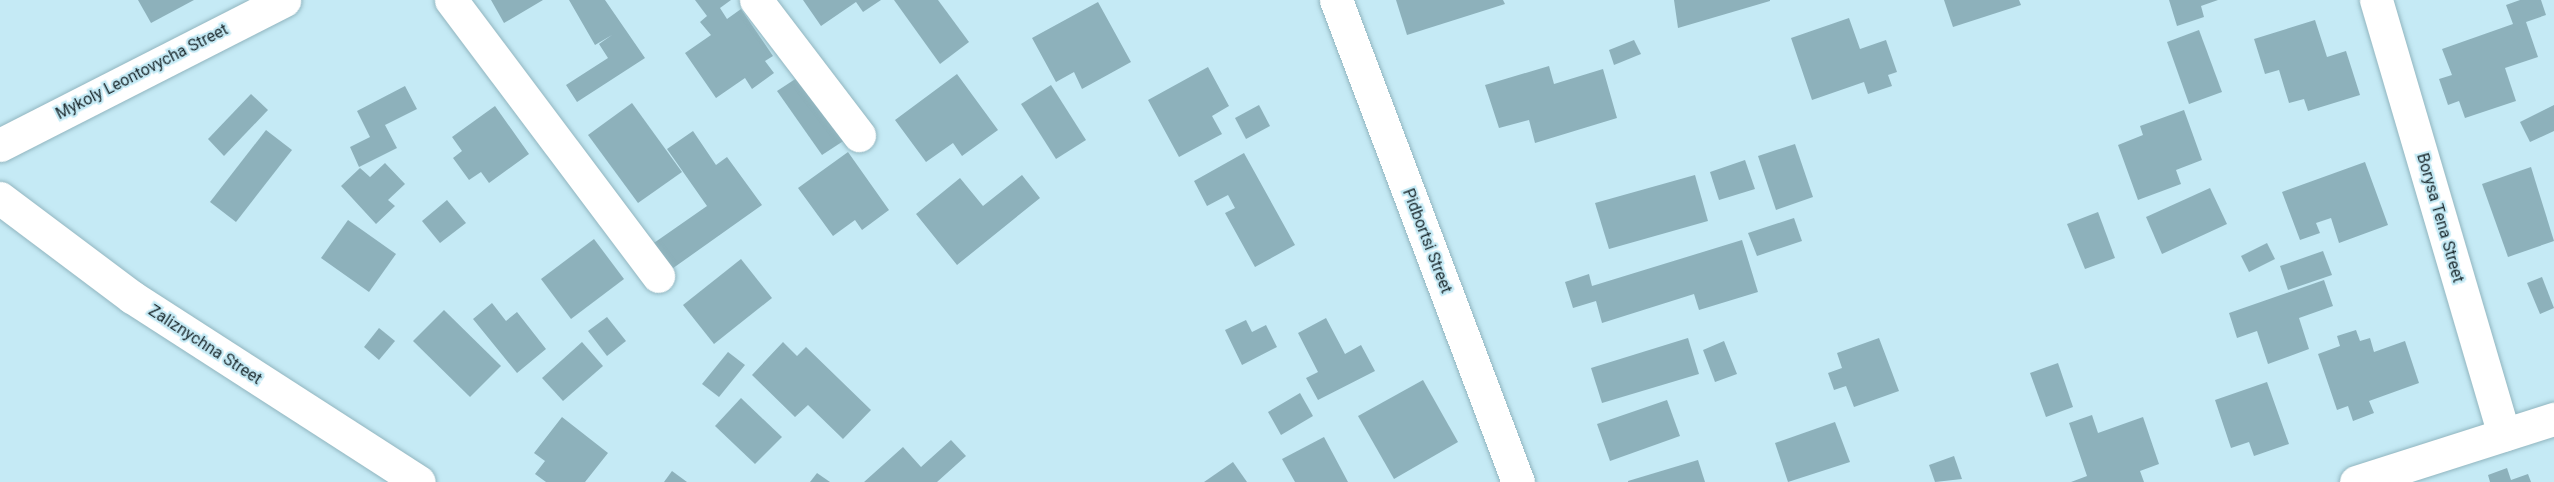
<!DOCTYPE html>
<style>
body{margin:0}
#map{position:relative;width:2554px;height:482px;overflow:hidden;background:#c5eaf5;font-family:Roboto,sans-serif}
div>[style]{position:absolute}
.building>*{inset:0;background:#8db1bb}
.roads{filter:drop-shadow(0 0 2px #91b5bf) drop-shadow(0 0 2px #91b5bf)}
.minor>*{height:33px;margin:-16.5px;padding:0 16.5px;transform-origin:16.5px;border-radius:16.5px;background:#fff}
.secondary>*{height:33px;margin:-16.5px;padding:0 16.5px;transform-origin:16.5px;border-radius:16.5px;background:#fff}
span{translate:-50% -50%;white-space:nowrap;text-align:center;line-height:1.15;-webkit-text-stroke:4.5px #c5eaf5;paint-order:stroke}
.street-label{font-size:16px;color:#1a282c}
</style>
<div id="map">
<div class="building">
<div style="clip-path:polygon(138px 0,194px 0,151px 23px)"></div>
<div style="clip-path:polygon(491px 0,543px 0,504px 23px)"></div>
<div style="clip-path:polygon(569px 0,605px 0,645px 58px,577px 102px,566px 85px,608px 58px,599px 44px,612px 35px,595px 45px)"></div>
<div style="clip-path:polygon(695px 0,731px 0,720px 8px,727px 19px,741px 9px,773px 56px,765px 61px,774px 73px,752px 89px,745px 78px,716px 98px,685px 53px,711px 35px,700px 22px,707px 16px)"></div>
<div style="clip-path:polygon(803px 0,881px 0,863px 12px,856px 2px,821px 26px)"></div>
<div style="clip-path:polygon(894px 0,938px 0,969px 42px,940px 64px)"></div>
<div style="clip-path:polygon(1396px 0,1503px 0,1505px 4px,1407px 35px)"></div>
<div style="clip-path:polygon(1674px 0,1770px 0,1770px 1px,1678px 28px)"></div>
<div style="clip-path:polygon(1944px 0,2019px 0,2021px 5px,1953px 27px)"></div>
<div style="clip-path:polygon(2169px 0,2218px 0,2201px 6px,2204px 17px,2177px 26px)"></div>
<div style="clip-path:polygon(2520px 0,2541px 0,2546px 15px,2526px 22px,2538px 57px,2505px 68px,2516px 101px,2465px 118px,2459px 101px,2448px 105px,2439px 79px,2452px 75px,2442px 49px,2513px 24px,2506px 5px)"></div>
<div style="clip-path:polygon(1098px 2px,1131px 62px,1082px 89px,1074px 72px,1056px 82px,1032px 38px)"></div>
<div style="clip-path:polygon(1849px 18px,1860px 49px,1886px 40px,1897px 72px,1888px 75px,1892px 86px,1868px 94px,1864px 82px,1812px 100px,1791px 38px)"></div>
<div style="clip-path:polygon(2315px 20px,2327px 57px,2346px 51px,2360px 95px,2308px 111px,2304px 99px,2289px 103px,2279px 70px,2265px 74px,2254px 39px)"></div>
<div style="clip-path:polygon(2199px 30px,2222px 92px,2189px 104px,2167px 42px)"></div>
<div style="clip-path:polygon(1634px 40px,1641px 54px,1614px 65px,1609px 50px)"></div>
<div style="clip-path:polygon(1549px 66px,1554px 84px,1603px 69px,1617px 118px,1535px 143px,1529px 120px,1499px 128px,1485px 85px)"></div>
<div style="clip-path:polygon(1208px 67px,1229px 106px,1212px 116px,1222px 134px,1179px 157px,1148px 100px)"></div>
<div style="clip-path:polygon(806px 72px,851px 136px,822px 155px,777px 91px)"></div>
<div style="clip-path:polygon(957px 74px,998px 130px,962px 156px,953px 143px,926px 162px,895px 120px)"></div>
<div style="clip-path:polygon(1051px 85px,1086px 140px,1056px 159px,1021px 104px)"></div>
<div style="clip-path:polygon(405px 86px,417px 109px,385px 125px,397px 148px,359px 167px,350px 147px,370px 137px,357px 111px)"></div>
<div style="clip-path:polygon(251px 94px,268px 110px,224px 156px,208px 139px)"></div>
<div style="clip-path:polygon(632px 103px,682px 172px,638px 203px,588px 135px)"></div>
<div style="clip-path:polygon(1259px 105px,1270px 126px,1246px 139px,1235px 118px)"></div>
<div style="clip-path:polygon(2554px 105px,2554px 131px,2530px 142px,2520px 122px)"></div>
<div style="clip-path:polygon(495px 106px,529px 154px,489px 183px,481px 172px,469px 180px,453px 158px,462px 151px,452px 137px)"></div>
<div style="clip-path:polygon(2184px 110px,2202px 160px,2176px 170px,2181px 184px,2138px 200px,2118px 145px,2143px 135px,2140px 126px)"></div>
<div style="clip-path:polygon(266px 130px,292px 150px,236px 222px,210px 202px)"></div>
<div style="clip-path:polygon(693px 131px,716px 165px,727px 157px,762px 205px,669px 271px,651px 245px,707px 206px,667px 149px)"></div>
<div style="clip-path:polygon(1795px 144px,1813px 197px,1776px 210px,1758px 156px)"></div>
<div style="clip-path:polygon(848px 152px,889px 210px,862px 230px,855px 220px,833px 236px,798px 188px)"></div>
<div style="clip-path:polygon(1244px 153px,1295px 245px,1255px 267px,1225px 213px,1235px 208px,1228px 195px,1207px 206px,1194px 181px)"></div>
<div style="clip-path:polygon(1745px 160px,1755px 189px,1719px 200px,1710px 172px)"></div>
<div style="clip-path:polygon(2365px 162px,2388px 225px,2339px 243px,2331px 218px,2316px 223px,2320px 233px,2300px 240px,2282px 192px)"></div>
<div style="clip-path:polygon(385px 163px,405px 184px,388px 200px,395px 206px,376px 224px,341px 186px,360px 168px,370px 177px)"></div>
<div style="clip-path:polygon(2531px 167px,2554px 241px,2508px 257px,2482px 184px)"></div>
<div style="clip-path:polygon(1022px 175px,1040px 198px,957px 265px,916px 214px,960px 178px,983px 206px)"></div>
<div style="clip-path:polygon(1695px 175px,1708px 221px,1609px 249px,1595px 203px)"></div>
<div style="clip-path:polygon(2210px 188px,2227px 224px,2162px 254px,2146px 217px)"></div>
<div style="clip-path:polygon(447px 200px,466px 223px,440px 243px,422px 221px)"></div>
<div style="clip-path:polygon(2098px 212px,2115px 258px,2085px 269px,2067px 224px)"></div>
<div style="clip-path:polygon(1794px 218px,1802px 241px,1757px 256px,1748px 233px)"></div>
<div style="clip-path:polygon(348px 220px,396px 254px,369px 292px,321px 258px)"></div>
<div style="clip-path:polygon(594px 239px,624px 279px,571px 319px,541px 279px)"></div>
<div style="clip-path:polygon(1742px 240px,1758px 292px,1699px 310px,1694px 294px,1602px 323px,1596px 301px,1573px 308px,1565px 282px,1589px 274px,1592px 286px)"></div>
<div style="clip-path:polygon(2267px 243px,2275px 259px,2249px 272px,2241px 256px)"></div>
<div style="clip-path:polygon(2323px 251px,2332px 275px,2288px 290px,2280px 266px)"></div>
<div style="clip-path:polygon(741px 259px,772px 298px,714px 344px,683px 305px)"></div>
<div style="clip-path:polygon(2542px 277px,2554px 308px,2540px 314px,2527px 283px)"></div>
<div style="clip-path:polygon(2324px 280px,2333px 306px,2299px 318px,2309px 349px,2268px 364px,2257px 331px,2237px 338px,2229px 313px)"></div>
<div style="clip-path:polygon(492px 303px,506px 321px,517px 312px,546px 349px,517px 373px,473px 319px)"></div>
<div style="clip-path:polygon(444px 310px,501px 366px,470px 397px,413px 341px)"></div>
<div style="clip-path:polygon(607px 317px,626px 341px,607px 356px,588px 331px)"></div>
<div style="clip-path:polygon(1326px 318px,1345px 354px,1361px 345px,1375px 371px,1318px 400px,1306px 378px,1318px 372px,1298px 333px)"></div>
<div style="clip-path:polygon(1246px 320px,1252px 332px,1266px 325px,1277px 347px,1242px 365px,1225px 330px)"></div>
<div style="clip-path:polygon(379px 328px,395px 341px,379px 360px,364px 347px)"></div>
<div style="clip-path:polygon(2356px 330px,2360px 341px,2370px 338px,2374px 352px,2405px 341px,2419px 383px,2369px 401px,2374px 413px,2353px 421px,2348px 406px,2337px 410px,2318px 354px,2340px 346px,2337px 336px)"></div>
<div style="clip-path:polygon(1688px 338px,1699px 374px,1602px 403px,1591px 368px)"></div>
<div style="clip-path:polygon(1879px 338px,1899px 391px,1854px 407px,1846px 386px,1834px 390px,1828px 373px,1842px 368px,1837px 353px)"></div>
<div style="clip-path:polygon(1724px 341px,1737px 374px,1715px 382px,1703px 350px)"></div>
<div style="clip-path:polygon(582px 342px,603px 366px,563px 401px,542px 378px)"></div>
<div style="clip-path:polygon(783px 342px,797px 356px,806px 347px,871px 410px,843px 439px,808px 405px,795px 417px,752px 375px)"></div>
<div style="clip-path:polygon(728px 352px,745px 365px,719px 397px,702px 384px)"></div>
<div style="clip-path:polygon(2058px 363px,2073px 407px,2046px 417px,2030px 373px)"></div>
<div style="clip-path:polygon(1423px 380px,1458px 442px,1394px 479px,1358px 416px)"></div>
<div style="clip-path:polygon(2267px 382px,2289px 444px,2254px 456px,2249px 442px,2231px 448px,2215px 400px)"></div>
<div style="clip-path:polygon(1300px 393px,1313px 416px,1281px 435px,1268px 412px)"></div>
<div style="clip-path:polygon(741px 398px,782px 437px,755px 464px,715px 426px)"></div>
<div style="clip-path:polygon(1667px 400px,1680px 436px,1610px 461px,1597px 424px)"></div>
<div style="clip-path:polygon(2092px 415px,2098px 433px,2143px 417px,2159px 464px,2140px 471px,2144px 482px,2071px 482px,2087px 476px,2069px 423px)"></div>
<div style="clip-path:polygon(562px 417px,608px 453px,585px 482px,546px 482px,535px 474px,545px 461px,534px 453px)"></div>
<div style="clip-path:polygon(1835px 422px,1850px 462px,1788px 482px,1775px 443px)"></div>
<div style="clip-path:polygon(1324px 437px,1348px 482px,1295px 482px,1282px 459px)"></div>
<div style="clip-path:polygon(951px 440px,966px 456px,937px 482px,864px 482px,903px 447px,921px 467px)"></div>
<div style="clip-path:polygon(1954px 456px,1962px 479px,1935px 482px,1929px 465px)"></div>
<div style="clip-path:polygon(1698px 460px,1705px 482px,1628px 482px,1628px 481px)"></div>
<div style="clip-path:polygon(1233px 462px,1247px 482px,1204px 482px)"></div>
<div style="clip-path:polygon(2507px 468px,2511px 480px,2528px 474px,2531px 482px,2490px 482px,2488px 475px)"></div>
<div style="clip-path:polygon(672px 471px,687px 482px,664px 482px)"></div>
<div style="clip-path:polygon(817px 473px,830px 482px,810px 482px)"></div>
</div>
<div class="roads">
<div class="minor">
<div style="left:451px;top:0;width:345px;rotate:53.1deg"></div>
<div style="left:756px;top:0;width:170px;rotate:52.7deg"></div>
<div style="left:1336px;top:0;width:515px;rotate:69.31deg"></div>
<div style="left:2376px;top:0;width:453px;rotate:73.6deg"></div>
<div style="left:0;top:145px;width:319px;rotate:-27deg"></div>
<div style="left:2356px;top:482px;width:208px;rotate:-17.7deg"></div>
</div>
<div class="secondary">
<div style="left:0;top:198px;width:165px;rotate:36.9deg"></div>
<div style="left:132px;top:297px;width:341px;rotate:32.8deg"></div>
</div>
</div>
<div class="street-label">
<span style="left:142px;top:72px;rotate:-27deg">Mykoly Leontovycha Street</span>
<span style="left:2440px;top:218px;rotate:74deg">Borysa Tena Street</span>
<span style="left:1427px;top:241px;rotate:69deg">Pidbortsi Street</span>
<span style="left:205px;top:345px;rotate:33deg">Zaliznychna Street</span>
</div>
</div>
